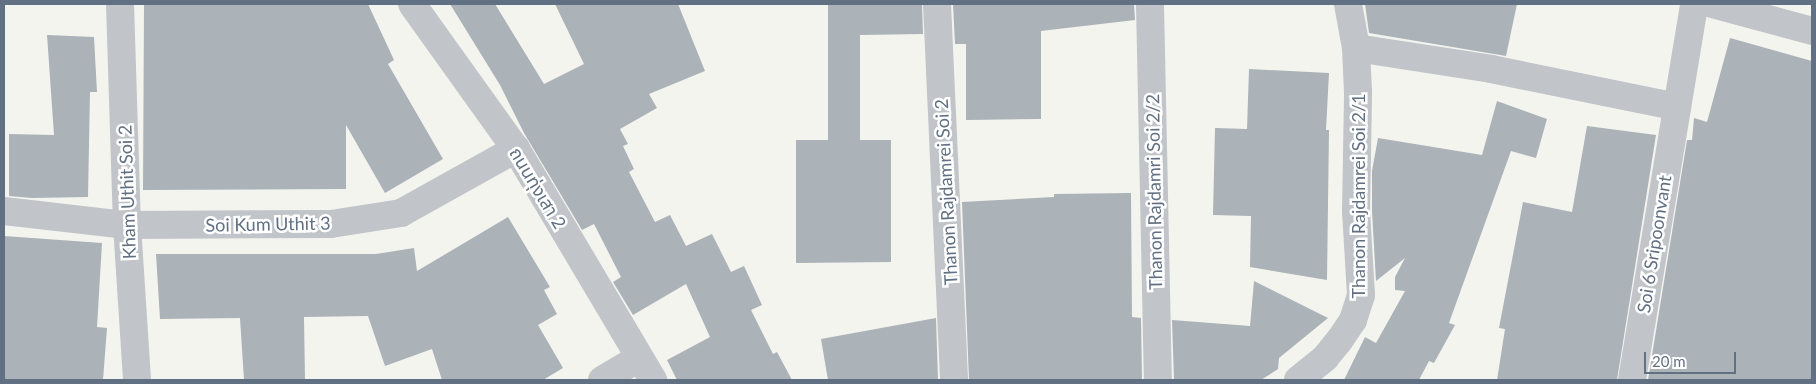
<!DOCTYPE html>
<meta charset="utf-8">
<style>
body{margin:0}
#map{position:relative;width:1816px;height:384px;overflow:hidden;background:#f4f4ef;font-family:Lato,"Noto Sans Thai",sans-serif}
div>[style]{position:absolute}
.building>*{inset:0;background:#abb2b8}
.minor>*{height:28px;margin:-14px;padding:0 14px;transform-origin:14px;border-radius:14px;background:#c1c4c8}
.tertiary>*{height:28px;margin:-14px;padding:0 14px;transform-origin:14px;border-radius:14px;background:#c1c4c8}
span{translate:-50% -50%;white-space:nowrap;text-align:center;line-height:1.15;-webkit-text-stroke:5px #fff;paint-order:stroke}
.street-label{font-size:18px;color:#617183}
.frame{position:absolute;inset:0;border:5px solid #617183;pointer-events:none}
.scale{position:absolute;left:1644px;top:352px;width:92px;height:22px;box-sizing:border-box;border:2px solid #617183;border-top:0;padding-left:6px;font-size:15px;line-height:18px;white-space:nowrap;color:#617183;-webkit-text-stroke:4px #fff;paint-order:stroke}
</style>
<div id="map">
<div class="building">
<div style="clip-path:polygon(144px 4px,368px 4px,394px 60px,388px 64px,443px 159px,385px 193px,346px 125px,346px 189px,143px 190px)"></div>
<div style="clip-path:polygon(450px 4px,495px 4px,544px 84px,584px 64px,555px 4px,678px 4px,705px 71px,649px 94px,657px 108px,620px 129px,628px 144px,623px 146px,634px 169px,629px 172px,655px 222px,670px 215px,686px 246px,712px 234px,731px 272px,744px 266px,762px 305px,751px 310px,773px 354px,777px 352px,792px 380px,677px 380px,667px 360px,710px 337px,686px 284px,633px 315px,613px 282px,621px 277px,594px 224px,582px 230px,524px 133px,500px 85px)"></div>
<div style="clip-path:polygon(828px 4px,922px 4px,923px 34px,860px 35px,860px 140px,891px 140px,891px 262px,796px 263px,796px 140px,828px 140px)"></div>
<div style="clip-path:polygon(953px 4px,1134px 4px,1135px 20px,1041px 31px,1041px 119px,966px 120px,966px 44px,955px 44px)"></div>
<div style="clip-path:polygon(1365px 4px,1517px 4px,1506px 56px,1369px 33px)"></div>
<div style="clip-path:polygon(47px 35px,94px 37px,97px 92px,90px 92px,88px 197px,32px 198px,9px 196px,9px 134px,54px 135px)"></div>
<div style="clip-path:polygon(1730px 38px,1812px 61px,1812px 380px,1648px 380px,1687px 140px,1692px 140px,1694px 118px,1707px 122px)"></div>
<div style="clip-path:polygon(1249px 69px,1329px 73px,1326px 130px,1329px 130px,1327px 280px,1250px 267px,1251px 216px,1213px 215px,1215px 128px,1247px 129px)"></div>
<div style="clip-path:polygon(1497px 101px,1547px 119px,1536px 158px,1511px 151px,1449px 323px,1455px 325px,1434px 363px,1429px 361px,1419px 380px,1344px 380px,1365px 337px,1376px 343px,1405px 291px,1395px 290px,1395px 277px,1405px 258px,1376px 281px,1372px 211px,1372px 171px,1378px 138px,1482px 155px)"></div>
<div style="clip-path:polygon(1587px 126px,1656px 135px,1617px 380px,1497px 380px,1505px 329px,1499px 328px,1523px 202px,1572px 212px)"></div>
<div style="clip-path:polygon(1131px 193px,1132px 317px,1141px 318px,1142px 380px,969px 380px,962px 202px,1054px 197px,1054px 194px)"></div>
<div style="clip-path:polygon(508px 217px,550px 287px,544px 290px,557px 314px,538px 325px,563px 368px,543px 380px,442px 380px,432px 349px,385px 366px,368px 316px,304px 317px,305px 380px,244px 380px,240px 318px,160px 319px,156px 254px,376px 254px,414px 248px,417px 271px)"></div>
<div style="clip-path:polygon(4px 236px,102px 243px,97px 327px,107px 328px,103px 380px,4px 380px)"></div>
<div style="clip-path:polygon(1254px 281px,1328px 318px,1279px 358px,1278px 369px,1261px 380px,1174px 380px,1172px 320px,1250px 326px)"></div>
<div style="clip-path:polygon(936px 318px,938px 380px,828px 380px,821px 339px)"></div>
</div>
<div class="minor">
<div style="left:120px;top:4px;width:221px;rotate:88.2deg"></div>
<div style="left:127px;top:225px;width:155px;rotate:86.3deg"></div>
<div style="left:937px;top:4px;width:376px;rotate:87.4deg"></div>
<div style="left:1150px;top:4px;width:376px;rotate:88.8deg"></div>
<div style="left:1712px;top:4px;width:104px;rotate:15.1deg"></div>
<div style="left:1356px;top:48px;width:137px;rotate:8.8deg"></div>
<div style="left:1491px;top:69px;width:190px;rotate:11.5deg"></div>
<div style="left:4px;top:211px;width:124px;rotate:6.5deg"></div>
<div style="left:127px;top:225px;width:204px;rotate:-0.3deg"></div>
<div style="left:331px;top:224px;width:71px;rotate:-8.9deg"></div>
<div style="left:401px;top:213px;width:132px;rotate:-29.1deg"></div>
<div style="left:602px;top:380px;width:43px;rotate:-30.7deg"></div>
<div style="left:1298px;top:380px;width:35px;rotate:-39deg"></div>
<div style="left:1325px;top:358px;width:22px;rotate:-51deg"></div>
<div style="left:1339px;top:341px;width:25px;rotate:-56deg"></div>
<div style="left:1353px;top:320px;width:26px;rotate:-72deg"></div>
<div style="left:1361px;top:295px;width:84px;rotate:-93.4deg"></div>
<div style="left:1356px;top:211px;width:119px;rotate:-89deg"></div>
<div style="left:1358px;top:92px;width:44px;rotate:-92.6deg"></div>
<div style="left:1356px;top:48px;width:45px;rotate:-100.3deg"></div>
<div style="left:1632px;top:380px;width:381px;rotate:-80.6deg"></div>
</div>
<div class="tertiary">
<div style="left:412px;top:4px;width:178px;rotate:54.4deg"></div>
<div style="left:516px;top:149px;width:269px;rotate:59.3deg"></div>
</div>
<div class="street-label">
<span style="left:538px;top:188px;rotate:59deg">ถนนทุ่งเสา 2</span>
<span style="left:127px;top:192px;rotate:-92deg">Kham Uthit Soi 2</span>
<span style="left:946px;top:192px;rotate:-93deg">Thanon Rajdamrei Soi 2</span>
<span style="left:1154px;top:192px;rotate:-91deg">Thanon Rajdamri Soi 2/2</span>
<span style="left:1358px;top:196px;rotate:-90deg">Thanon Rajdamrei Soi 2/1</span>
<span style="left:268px;top:224px;rotate:-1deg">Soi Kum Uthit 3</span>
<span style="left:1654px;top:244px;rotate:-81deg">Soi 6 Sripoonvant</span>
</div>
<div class="frame"></div>
<div class="scale">20 m</div>
</div>
